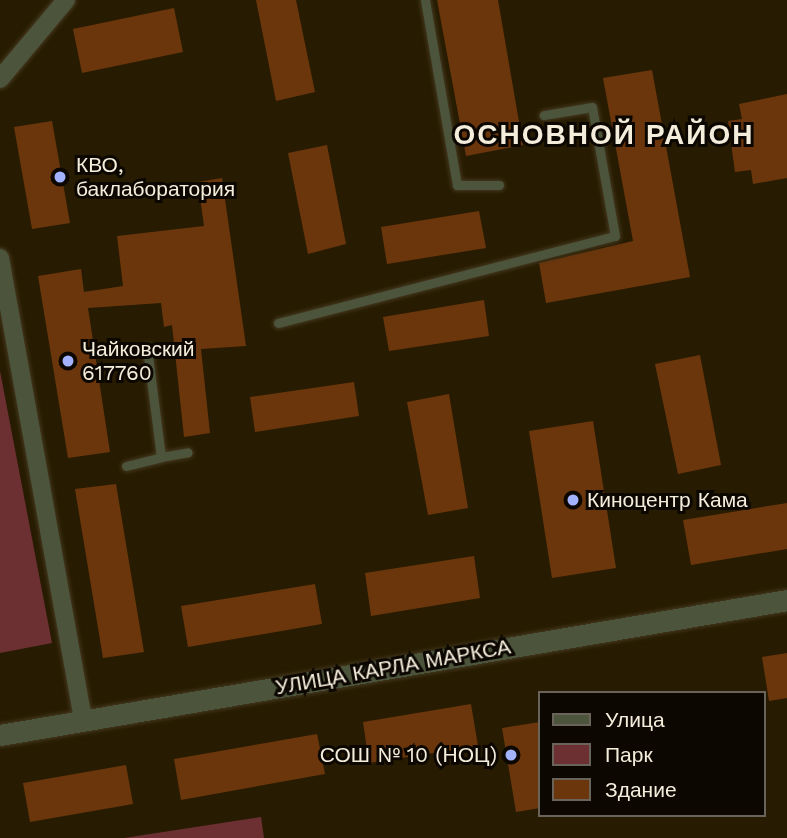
<!DOCTYPE html>
<meta charset="utf-8">
<style>
body{margin:0}
#map{position:relative;width:787px;height:838px;overflow:hidden;background:#271c01;font-family:"Work Sans",sans-serif}
div>[style]{position:absolute}
.green>*{inset:0;background:#6c3033}
.building>*{inset:0;background:#6b360c}
.roads{filter:drop-shadow(0 0 2px #443920) drop-shadow(0 0 2px #443920)}
.service>*{height:9px;margin:-4.5px;padding:0 4.5px;transform-origin:4.5px;border-radius:4.5px;background:#4c543b}
.minor>*{height:18px;margin:-9px;padding:0 9px;transform-origin:9px;border-radius:9px;background:#4c543b}
.tertiary>*{height:21px;margin:-10.5px;padding:0 10.5px;transform-origin:10.5px;border-radius:10.5px;background:#4c543b}
.dots>*{width:19px;height:19px;translate:-50% -50%;box-sizing:border-box;border:4px solid #0c0701;border-radius:50%}
span{translate:-50% -50%;white-space:nowrap;text-align:center;line-height:1.15;-webkit-text-stroke:6px #0c0701;paint-order:stroke}
.poi-label{font-size:21px;color:#f4eddc}
.left{translate:0 -50%;text-align:left}
.right{translate:-100% -50%;text-align:right}
.street-label{font-size:21px;color:#f4eddc}
.district-label{font-size:28px;color:#f4eddc;font-weight:700;letter-spacing:2px}
.legend{position:absolute;left:538px;top:691px;width:228px;height:126px;box-sizing:border-box;background:#0c0701;border:2px solid #696359;margin:0;padding:9px 12px;list-style:none;font-size:21px;color:#f4eddc}
.legend li{display:flex;align-items:center;gap:14px;height:35px}
.legend b{width:35px;border:2px solid #696359}
</style>
<div id="map">
<div class="green">
<div style="clip-path:polygon(0 371px,52px 643px,0 653px)"></div>
<div style="clip-path:polygon(261px 817px,264px 838px,124px 838px)"></div>
</div>
<div class="building">
<div style="clip-path:polygon(256px 0,296px 0,315px 92px,276px 101px)"></div>
<div style="clip-path:polygon(437px 0,498px 0,523px 145px,466px 156px)"></div>
<div style="clip-path:polygon(174px 8px,183px 52px,82px 73px,73px 29px)"></div>
<div style="clip-path:polygon(652px 70px,690px 277px,546px 303px,539px 263px,633px 241px,603px 78px)"></div>
<div style="clip-path:polygon(787px 94px,787px 178px,753px 184px,751px 170px,735px 172px,728px 121px,742px 119px,739px 104px)"></div>
<div style="clip-path:polygon(52px 121px,70px 223px,32px 229px,14px 127px)"></div>
<div style="clip-path:polygon(327px 145px,346px 244px,308px 254px,288px 153px)"></div>
<div style="clip-path:polygon(222px 178px,246px 346px,201px 349px,210px 433px,184px 437px,172px 325px,164px 327px,161px 303px,88px 308px,110px 452px,68px 458px,38px 276px,81px 269px,84px 292px,123px 286px,117px 236px,204px 226px,198px 182px)"></div>
<div style="clip-path:polygon(479px 211px,486px 248px,387px 264px,381px 227px)"></div>
<div style="clip-path:polygon(484px 300px,489px 336px,389px 351px,383px 317px)"></div>
<div style="clip-path:polygon(700px 355px,721px 465px,678px 474px,655px 364px)"></div>
<div style="clip-path:polygon(354px 382px,359px 416px,255px 432px,250px 397px)"></div>
<div style="clip-path:polygon(449px 394px,468px 508px,428px 515px,407px 402px)"></div>
<div style="clip-path:polygon(593px 421px,616px 568px,552px 578px,529px 431px)"></div>
<div style="clip-path:polygon(116px 484px,144px 652px,103px 658px,75px 489px)"></div>
<div style="clip-path:polygon(787px 503px,787px 549px,691px 565px,683px 520px)"></div>
<div style="clip-path:polygon(474px 556px,480px 598px,371px 616px,365px 573px)"></div>
<div style="clip-path:polygon(315px 584px,322px 624px,188px 647px,181px 606px)"></div>
<div style="clip-path:polygon(787px 653px,787px 698px,769px 701px,762px 657px)"></div>
<div style="clip-path:polygon(471px 704px,478px 746px,369px 763px,363px 722px)"></div>
<div style="clip-path:polygon(540px 722px,540px 808px,516px 812px,502px 728px)"></div>
<div style="clip-path:polygon(317px 734px,325px 774px,181px 800px,174px 759px)"></div>
<div style="clip-path:polygon(126px 765px,133px 804px,30px 822px,23px 783px)"></div>
</div>
<div class="roads">
<div class="service">
<div style="left:425px;top:0;width:188px;rotate:80.2deg"></div>
<div style="left:457px;top:185px;width:42px"></div>
<div style="left:278px;top:323px;width:348px;rotate:-14.5deg"></div>
<div style="left:615px;top:236px;width:131px;rotate:-100.1deg"></div>
<div style="left:592px;top:107px;width:49px;rotate:170.5deg"></div>
<div style="left:161px;top:457px;width:27px;rotate:-10deg"></div>
<div style="left:126px;top:466px;width:36px;rotate:-14deg"></div>
<div style="left:161px;top:457px;width:110px;rotate:-97.3deg"></div>
</div>
<div class="minor">
<div style="left:0;top:79px;width:103px;rotate:-50.1deg"></div>
<div style="left:0;top:258px;width:469px;rotate:79.8deg"></div>
</div>
<div class="tertiary">
<div style="left:0;top:735px;width:798px;rotate:-9.73deg"></div>
</div>
</div>
<div class="dots">
<div style="left:60px;top:177px;background:#a3b2fd"></div>
<div style="left:68px;top:361px;background:#a3b2fd"></div>
<div style="left:573px;top:500px;background:#a3b2fd"></div>
<div style="left:511px;top:755px;background:#a3b2fd"></div>
</div>
<div class="poi-label">
<span class="left" style="left:76px;top:177px">КВО,<br>баклаборатория</span>
<span class="left" style="left:82px;top:361px">Чайковский<br>617760</span>
<span class="left" style="left:587px;top:500px">Киноцентр Кама</span>
<span class="right" style="left:497px;top:755px">СОШ № 10 (НОЦ)</span>
</div>
<div class="street-label">
<span style="left:393px;top:667px;rotate:-10deg">УЛИЦА КАРЛА МАРКСА</span>
</div>
<div class="district-label">
<span style="left:604px;top:135px">ОСНОВНОЙ РАЙОН</span>
</div>
<ul class="legend">
<li><b style="height:9px;background:#4c543b"></b>Улица</li>
<li><b style="height:19px;background:#6c3033"></b>Парк</li>
<li><b style="height:19px;background:#6b360c"></b>Здание</li>
</ul>
</div>
